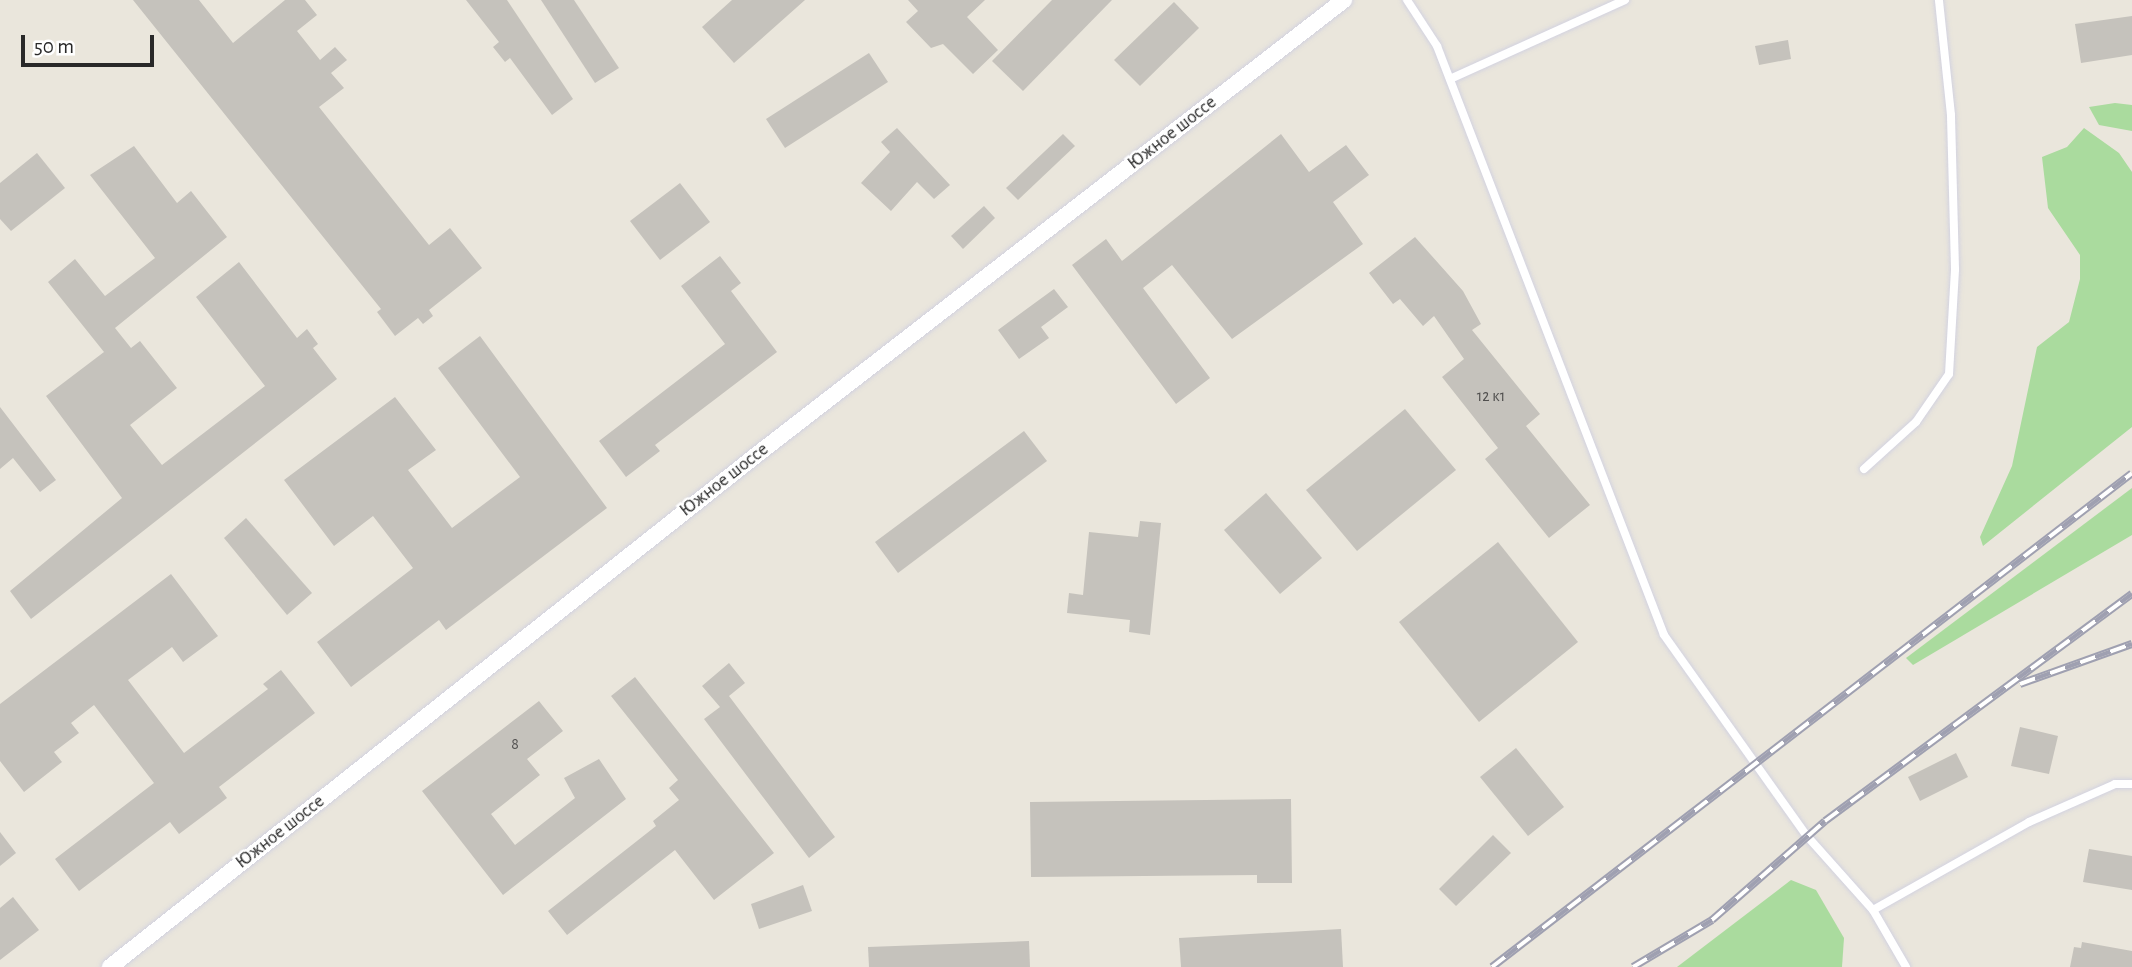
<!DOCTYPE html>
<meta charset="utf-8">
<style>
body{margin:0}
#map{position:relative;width:2132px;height:967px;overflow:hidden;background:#eae6dc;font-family:"Alegreya Sans",sans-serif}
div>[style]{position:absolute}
.green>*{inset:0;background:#aadb9e}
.building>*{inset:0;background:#c5c2bc}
.roads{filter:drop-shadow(0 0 2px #d2d2e0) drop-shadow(0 0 2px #d2d2e0)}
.service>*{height:8px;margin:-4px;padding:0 4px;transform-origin:4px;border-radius:4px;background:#fff}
.minor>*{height:16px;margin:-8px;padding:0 8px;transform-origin:8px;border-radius:8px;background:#fff}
.rail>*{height:8px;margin-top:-4px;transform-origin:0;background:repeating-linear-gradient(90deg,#fff 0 16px,#9fa0b1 0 32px);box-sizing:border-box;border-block:2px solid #9fa0b1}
span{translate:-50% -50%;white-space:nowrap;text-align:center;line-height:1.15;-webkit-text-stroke:5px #fff;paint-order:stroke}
.number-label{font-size:16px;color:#504f4e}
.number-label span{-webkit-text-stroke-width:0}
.street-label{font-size:19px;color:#292929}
.scale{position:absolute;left:21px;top:35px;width:133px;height:32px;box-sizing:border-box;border:4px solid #292929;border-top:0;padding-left:9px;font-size:21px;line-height:24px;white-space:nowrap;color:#292929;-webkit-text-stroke:5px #fff;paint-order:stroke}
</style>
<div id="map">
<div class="green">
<div style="clip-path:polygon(2115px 103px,2132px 105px,2132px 131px,2099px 125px,2089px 107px)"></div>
<div style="clip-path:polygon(2084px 128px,2119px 153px,2132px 172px,2132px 427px,1983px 546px,1980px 537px,2012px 466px,2037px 347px,2069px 322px,2080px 279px,2080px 255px,2048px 208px,2042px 157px,2067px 147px)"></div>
<div style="clip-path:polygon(2132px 488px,2132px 535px,1913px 665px,1906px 658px)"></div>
<div style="clip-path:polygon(1791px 880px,1816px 890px,1844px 938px,1842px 967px,1677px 967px)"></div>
</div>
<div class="building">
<div style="clip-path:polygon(133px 0,199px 0,233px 43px,285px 0,305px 0,317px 15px,297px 31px,320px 60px,335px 47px,347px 60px,331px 73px,344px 88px,319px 107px,429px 245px,450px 228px,482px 268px,429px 310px,433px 316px,423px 324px,418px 318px,395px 336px,377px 312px,381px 309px)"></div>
<div style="clip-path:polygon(466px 0,507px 0,573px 99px,552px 115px,510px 58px,505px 62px,493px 47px,499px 42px)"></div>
<div style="clip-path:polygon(541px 0,574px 0,619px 68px,595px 83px)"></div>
<div style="clip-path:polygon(732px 0,805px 0,734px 63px,702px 27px)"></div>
<div style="clip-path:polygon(908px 0,985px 0,967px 17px,998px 50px,973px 74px,943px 44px,931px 48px,906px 22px,918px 11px)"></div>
<div style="clip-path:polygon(1052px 0,1112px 0,1023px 91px,992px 61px)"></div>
<div style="clip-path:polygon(1174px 2px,1199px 28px,1140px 86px,1114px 60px)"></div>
<div style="clip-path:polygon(2132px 16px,2132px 55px,2081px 63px,2075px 24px)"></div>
<div style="clip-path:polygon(1788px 40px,1791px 59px,1759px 65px,1755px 46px)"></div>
<div style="clip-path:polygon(869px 53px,888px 82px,785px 148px,766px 119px)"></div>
<div style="clip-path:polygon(897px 128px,950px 185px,934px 199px,917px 182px,891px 211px,861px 183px,890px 152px,881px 142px)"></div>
<div style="clip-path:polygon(1063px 134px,1075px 146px,1018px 200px,1006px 188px)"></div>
<div style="clip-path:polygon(1281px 134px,1309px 172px,1346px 145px,1369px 175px,1333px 202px,1363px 244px,1232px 339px,1172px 265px,1143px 288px,1210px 378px,1176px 404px,1072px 265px,1106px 239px,1122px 261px)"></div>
<div style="clip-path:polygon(134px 146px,177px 203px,191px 191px,227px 237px,115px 328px,131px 348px,140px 341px,177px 388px,130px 425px,162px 465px,265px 386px,196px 297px,239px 262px,297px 338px,307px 329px,318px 344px,313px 348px,337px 379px,31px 619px,10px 591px,122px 498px,46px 396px,104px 352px,48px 282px,75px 259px,105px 296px,155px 258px,90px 175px)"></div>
<div style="clip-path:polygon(37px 153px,65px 188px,11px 231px,0 219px,0 183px)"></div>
<div style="clip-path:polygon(680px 183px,710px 222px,660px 260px,630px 221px)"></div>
<div style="clip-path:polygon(984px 206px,995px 218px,963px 249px,951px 236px)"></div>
<div style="clip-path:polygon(1415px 237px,1463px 291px,1481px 324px,1472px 330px,1540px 414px,1526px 426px,1590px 505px,1549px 538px,1485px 459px,1498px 448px,1442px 377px,1464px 359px,1434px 316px,1423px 326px,1400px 299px,1393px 304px,1369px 273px)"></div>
<div style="clip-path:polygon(720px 256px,741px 283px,731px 291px,777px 352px,655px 445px,660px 451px,626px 477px,599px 441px,725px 344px,681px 286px)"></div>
<div style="clip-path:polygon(1054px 289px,1068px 307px,1041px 327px,1049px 338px,1019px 359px,998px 330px)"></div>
<div style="clip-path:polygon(480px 336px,607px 508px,446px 630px,439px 620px,351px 687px,317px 642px,413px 568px,373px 516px,334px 546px,284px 480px,395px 397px,436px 450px,408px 470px,452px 528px,520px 477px,438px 368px)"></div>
<div style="clip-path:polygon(0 407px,56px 480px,40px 492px,13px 458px,0 469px)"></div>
<div style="clip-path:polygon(1405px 409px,1456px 470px,1357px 551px,1306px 490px)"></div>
<div style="clip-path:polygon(1024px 431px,1047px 461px,898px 573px,875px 542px)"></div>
<div style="clip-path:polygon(1266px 493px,1322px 558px,1280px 594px,1224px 530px)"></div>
<div style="clip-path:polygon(246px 518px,312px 593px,287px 615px,224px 538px)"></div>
<div style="clip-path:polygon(1140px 521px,1161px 523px,1150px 635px,1129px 632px,1130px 620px,1067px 613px,1069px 593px,1083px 595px,1089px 532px,1138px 537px)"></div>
<div style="clip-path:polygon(1498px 542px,1578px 642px,1479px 722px,1399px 622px)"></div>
<div style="clip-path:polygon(171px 574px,218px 636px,183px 662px,172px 647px,128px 680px,184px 753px,268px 689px,263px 684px,281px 670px,315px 713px,219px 787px,227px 798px,179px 834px,170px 822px,79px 891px,55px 859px,154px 783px,94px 705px,71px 723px,79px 733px,54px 752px,62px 762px,24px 792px,0 761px,0 704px)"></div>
<div style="clip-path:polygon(729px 663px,745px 683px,729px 696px,835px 837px,809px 858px,704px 719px,720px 707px,702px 686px)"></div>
<div style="clip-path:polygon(635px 677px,774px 853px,714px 900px,675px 850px,567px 935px,548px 911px,656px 826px,653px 821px,679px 800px,669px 788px,678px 780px,611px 696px)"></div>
<div style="clip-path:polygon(539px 701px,563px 731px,527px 759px,540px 775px,491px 814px,515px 845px,575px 798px,564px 778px,599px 759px,626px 799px,503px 895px,422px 791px)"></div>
<div style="clip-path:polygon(2020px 727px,2058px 736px,2049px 774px,2011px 766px)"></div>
<div style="clip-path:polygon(1516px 748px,1564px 807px,1528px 836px,1480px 777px)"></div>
<div style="clip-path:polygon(1956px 753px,1968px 777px,1920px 801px,1908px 777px)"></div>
<div style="clip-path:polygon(1291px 799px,1292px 883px,1257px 883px,1257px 875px,1031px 877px,1030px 802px)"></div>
<div style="clip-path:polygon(0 832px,16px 853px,0 866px)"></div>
<div style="clip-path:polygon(1493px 835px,1511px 853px,1456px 906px,1439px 889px)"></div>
<div style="clip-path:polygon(2089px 849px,2132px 856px,2132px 890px,2083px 882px)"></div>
<div style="clip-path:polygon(803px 885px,812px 911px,759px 929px,751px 904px)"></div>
<div style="clip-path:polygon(13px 897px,39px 930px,0 960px,0 908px)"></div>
<div style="clip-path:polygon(1341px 929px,1343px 967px,1181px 967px,1179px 938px)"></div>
<div style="clip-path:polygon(1029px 941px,1030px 967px,869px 967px,868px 947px)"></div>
<div style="clip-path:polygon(2082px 942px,2132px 951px,2132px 967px,2070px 967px,2074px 947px,2081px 948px)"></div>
</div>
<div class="roads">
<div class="service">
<div style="left:1407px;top:0;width:55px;rotate:56.9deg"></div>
<div style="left:1437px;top:46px;width:631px;rotate:68.92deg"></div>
<div style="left:1664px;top:635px;width:247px;rotate:54.6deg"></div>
<div style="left:1807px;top:836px;width:99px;rotate:48.3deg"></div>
<div style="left:1873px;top:910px;width:66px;rotate:59.9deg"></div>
<div style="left:1450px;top:79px;width:192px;rotate:-24.3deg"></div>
<div style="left:1864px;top:469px;width:70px;rotate:-42.1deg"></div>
<div style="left:1916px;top:422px;width:58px;rotate:-55.5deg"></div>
<div style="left:1949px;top:374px;width:105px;rotate:-86.7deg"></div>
<div style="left:1955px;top:269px;width:154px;rotate:-91.5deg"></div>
<div style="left:1951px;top:115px;width:116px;rotate:-96deg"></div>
<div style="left:1873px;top:910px;width:179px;rotate:-29.4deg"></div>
<div style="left:2029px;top:822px;width:94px;rotate:-23.8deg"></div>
<div style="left:2115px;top:784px;width:17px"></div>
</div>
<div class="minor">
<div style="left:110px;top:967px;width:828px;rotate:-38.38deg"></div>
<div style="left:759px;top:453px;width:740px;rotate:-37.75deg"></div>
</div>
</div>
<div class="rail">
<div style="left:2020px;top:684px;width:119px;rotate:-19.7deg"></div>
<div style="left:1492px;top:967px;width:808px;rotate:-37.66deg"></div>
<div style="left:1633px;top:967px;width:92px;rotate:-30.7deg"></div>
<div style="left:1712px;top:920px;width:150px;rotate:-41.2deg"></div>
<div style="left:1825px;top:821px;width:382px;rotate:-36.5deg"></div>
</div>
<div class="number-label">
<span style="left:1491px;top:396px">12 к1</span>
<span style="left:515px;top:744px">8</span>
</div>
<div class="street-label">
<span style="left:1172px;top:133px;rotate:-38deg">Южное шоссе</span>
<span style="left:724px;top:480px;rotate:-38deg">Южное шоссе</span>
<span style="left:280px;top:832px;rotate:-38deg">Южное шоссе</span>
</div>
<div class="scale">50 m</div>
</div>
